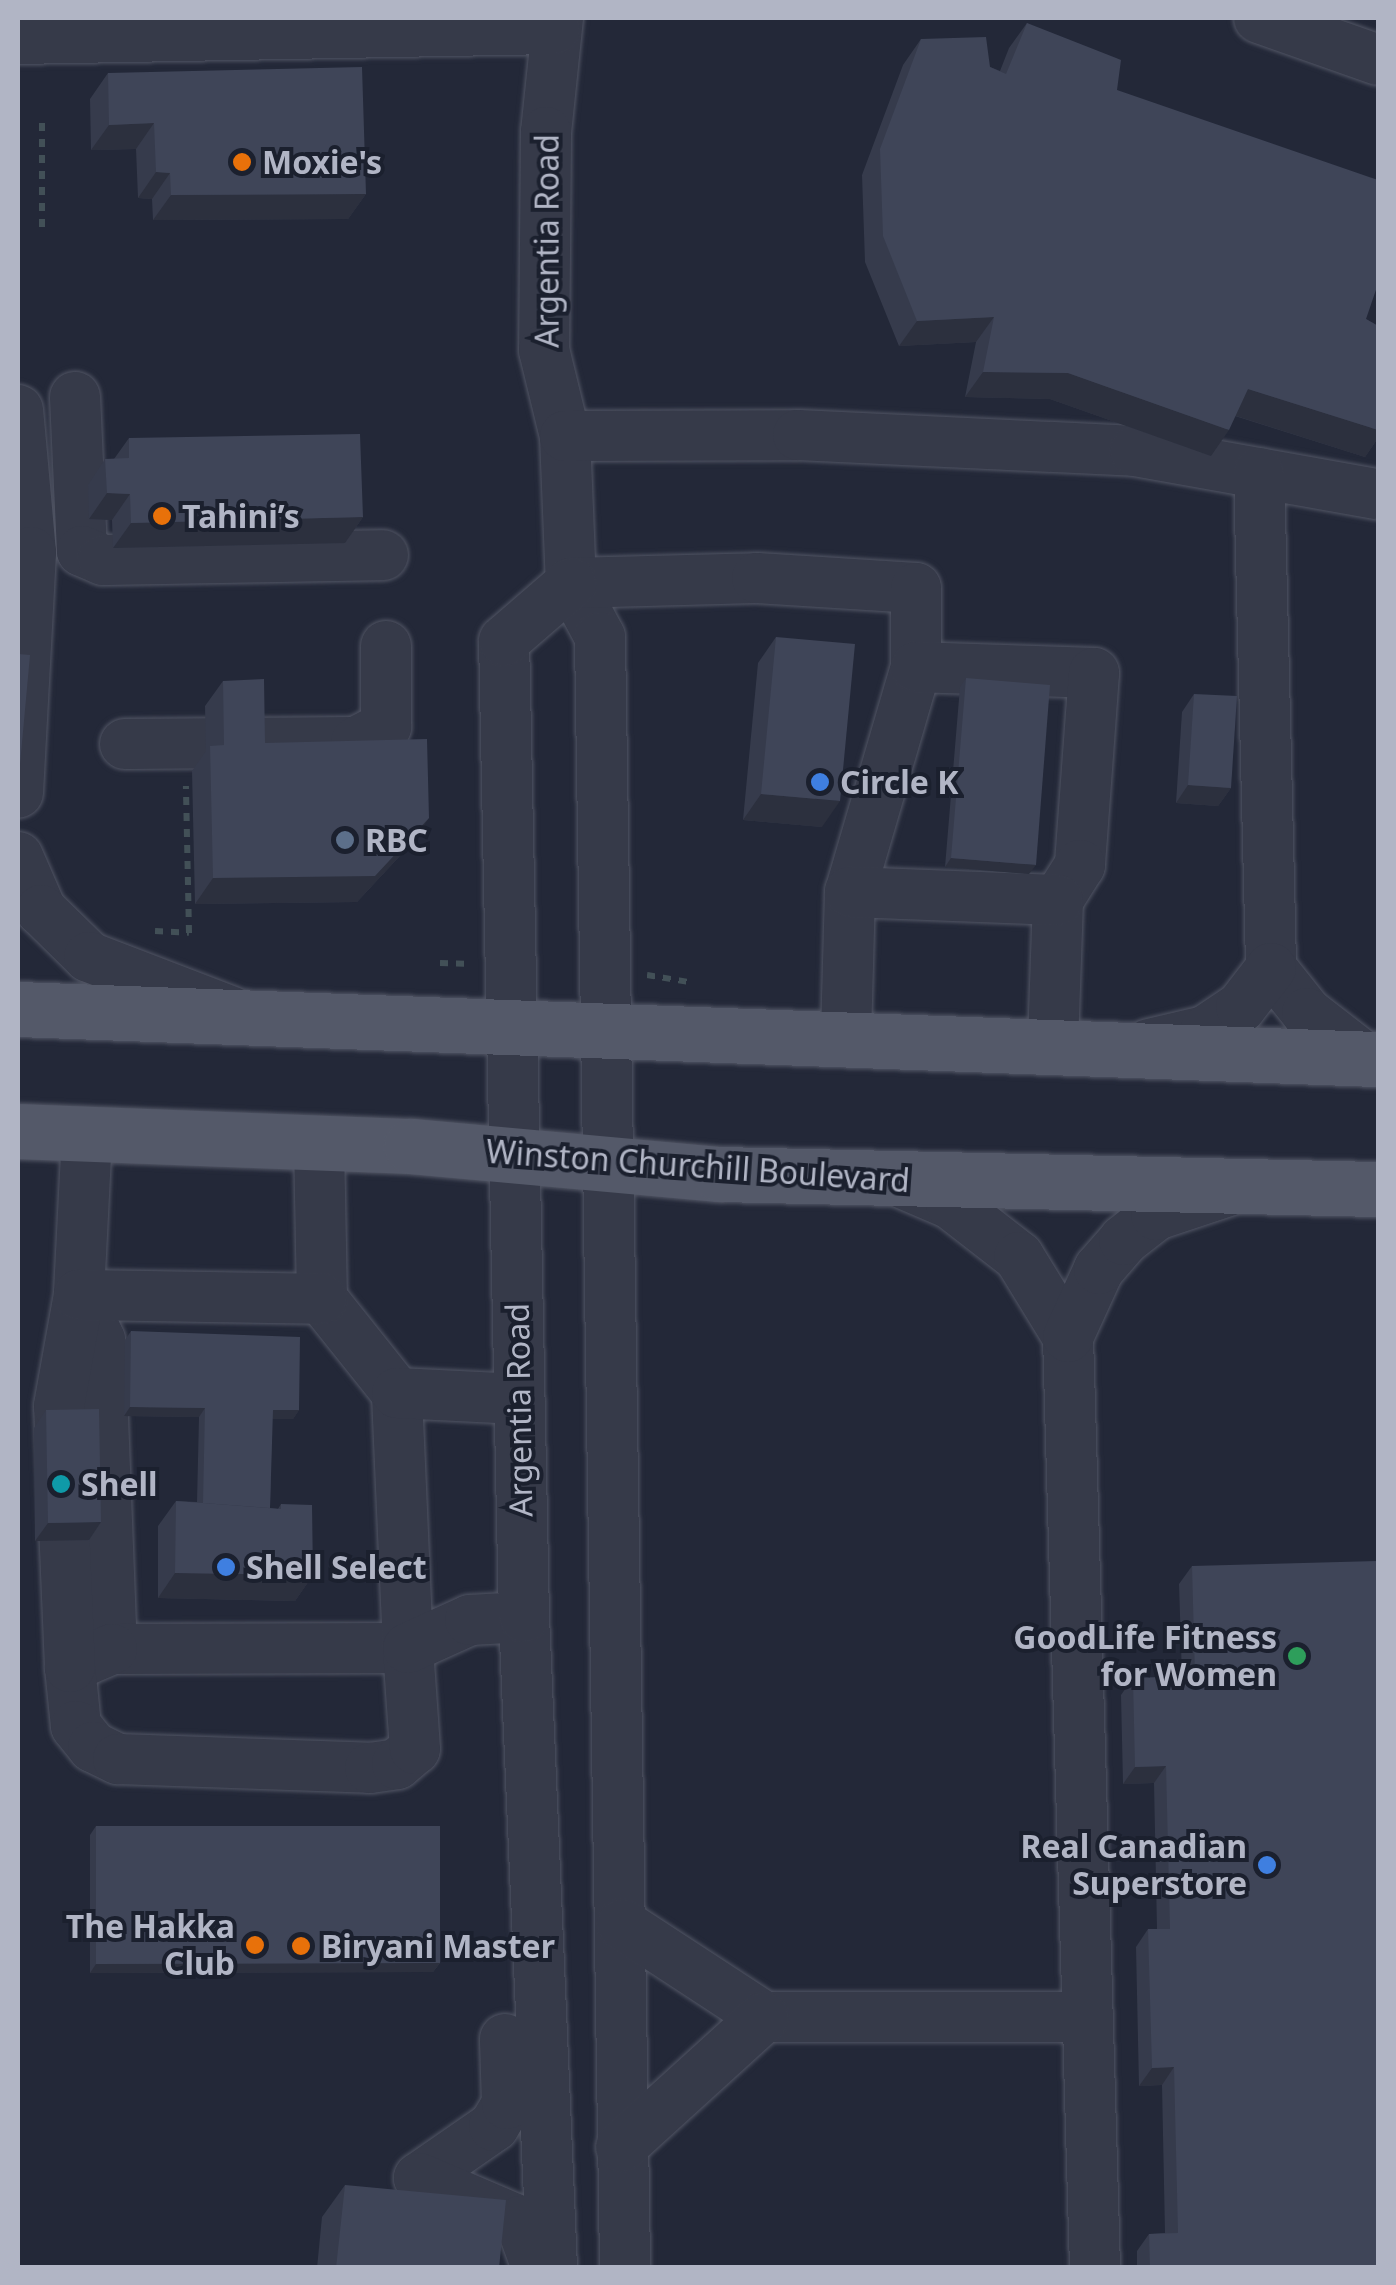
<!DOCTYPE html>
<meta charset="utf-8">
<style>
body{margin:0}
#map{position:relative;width:1396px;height:2285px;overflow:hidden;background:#232838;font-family:"Noto Sans",sans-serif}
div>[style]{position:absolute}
.path>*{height:6px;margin-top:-3px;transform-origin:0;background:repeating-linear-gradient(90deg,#425057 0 8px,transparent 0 16px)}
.roads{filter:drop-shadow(0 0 2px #515564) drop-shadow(0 0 2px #515564)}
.minor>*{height:50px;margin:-25px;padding:0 25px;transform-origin:25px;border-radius:25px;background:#363a49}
.major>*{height:55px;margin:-27.5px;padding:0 27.5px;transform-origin:27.5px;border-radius:27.5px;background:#545969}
.wall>*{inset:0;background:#363b4c}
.shaded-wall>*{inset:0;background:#2c303e}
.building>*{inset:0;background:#3f4558}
.dots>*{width:28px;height:28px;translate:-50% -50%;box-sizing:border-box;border:5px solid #1b202e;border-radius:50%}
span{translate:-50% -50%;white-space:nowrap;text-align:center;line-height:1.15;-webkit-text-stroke:8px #1b202e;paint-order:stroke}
.poi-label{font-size:32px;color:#b1b5c5;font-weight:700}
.left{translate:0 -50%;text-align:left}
.right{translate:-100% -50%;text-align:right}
.street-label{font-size:32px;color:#b1b5c5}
.frame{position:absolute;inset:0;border:20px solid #b1b5c5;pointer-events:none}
</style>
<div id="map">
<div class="path">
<div style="left:42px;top:227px;width:109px;rotate:-90deg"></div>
<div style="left:155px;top:931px;width:34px;rotate:3deg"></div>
<div style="left:189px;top:933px;width:147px;rotate:-91.2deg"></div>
<div style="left:440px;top:963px;width:25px;rotate:2deg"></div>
<div style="left:647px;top:975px;width:43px;rotate:9.5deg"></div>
</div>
<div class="roads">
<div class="minor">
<div style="left:558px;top:18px;width:115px;rotate:96deg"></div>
<div style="left:546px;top:132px;width:218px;rotate:90.5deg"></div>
<div style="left:544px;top:350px;width:89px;rotate:76.3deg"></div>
<div style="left:565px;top:436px;width:147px;rotate:87.7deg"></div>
<div style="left:571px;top:583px;width:61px;rotate:61.8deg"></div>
<div style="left:600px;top:637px;width:1631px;rotate:89.12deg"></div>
<div style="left:1259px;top:18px;width:126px;rotate:19.4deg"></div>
<div style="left:18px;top:39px;width:537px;rotate:-1.07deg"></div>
<div style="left:75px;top:397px;width:154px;rotate:87.4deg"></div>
<div style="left:82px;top:551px;width:23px;rotate:23deg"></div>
<div style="left:103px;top:560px;width:280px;rotate:-1deg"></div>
<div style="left:18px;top:410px;width:143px;rotate:84.8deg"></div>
<div style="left:31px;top:552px;width:241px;rotate:93.1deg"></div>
<div style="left:565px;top:436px;width:233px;rotate:-0.2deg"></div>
<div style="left:798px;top:435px;width:337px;rotate:2.7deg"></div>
<div style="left:1135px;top:451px;width:246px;rotate:10.1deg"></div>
<div style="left:1259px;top:473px;width:495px;rotate:88.6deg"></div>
<div style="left:1271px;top:968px;width:58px;rotate:51.3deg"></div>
<div style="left:1307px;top:1013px;width:73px;rotate:37.8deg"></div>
<div style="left:571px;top:583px;width:186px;rotate:-1.5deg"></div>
<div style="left:757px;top:578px;width:159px;rotate:3.6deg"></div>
<div style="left:916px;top:588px;width:79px;rotate:90deg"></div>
<div style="left:916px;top:667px;width:234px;rotate:106.3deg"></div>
<div style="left:850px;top:892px;width:145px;rotate:91.6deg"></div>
<div style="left:916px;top:667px;width:178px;rotate:1.9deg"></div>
<div style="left:1094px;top:673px;width:193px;rotate:94.2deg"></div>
<div style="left:1080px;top:865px;width:41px;rotate:122.2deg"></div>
<div style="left:1058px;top:900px;width:143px;rotate:92deg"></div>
<div style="left:125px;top:744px;width:231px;rotate:-0.5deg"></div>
<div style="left:356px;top:742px;width:34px;rotate:-27deg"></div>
<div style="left:386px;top:727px;width:81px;rotate:-90deg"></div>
<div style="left:18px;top:857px;width:58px;rotate:66.5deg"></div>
<div style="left:41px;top:910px;width:67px;rotate:44.4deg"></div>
<div style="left:89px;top:957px;width:153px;rotate:21deg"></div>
<div style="left:850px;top:892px;width:208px;rotate:2.2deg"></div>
<div style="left:1149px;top:1044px;width:57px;rotate:-13.1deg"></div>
<div style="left:1205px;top:1031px;width:43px;rotate:-33.7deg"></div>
<div style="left:1241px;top:1007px;width:49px;rotate:-52.4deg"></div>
<div style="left:87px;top:1135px;width:160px;rotate:92.9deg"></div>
<div style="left:79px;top:1295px;width:50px;rotate:65deg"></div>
<div style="left:100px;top:1340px;width:309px;rotate:87.8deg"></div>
<div style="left:112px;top:1649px;width:296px;rotate:-0.2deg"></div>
<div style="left:408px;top:1648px;width:255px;rotate:-92.5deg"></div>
<div style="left:397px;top:1393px;width:120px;rotate:-128.6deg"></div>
<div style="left:322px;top:1299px;width:156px;rotate:-91.1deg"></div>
<div style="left:895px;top:1180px;width:61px;rotate:23.2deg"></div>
<div style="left:951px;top:1204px;width:86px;rotate:37.9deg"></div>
<div style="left:1019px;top:1257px;width:94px;rotate:58.5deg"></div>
<div style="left:397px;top:1393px;width:122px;rotate:2.8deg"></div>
<div style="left:112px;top:1649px;width:46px;rotate:156.8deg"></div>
<div style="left:70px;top:1667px;width:59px;rotate:84.2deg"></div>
<div style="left:76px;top:1726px;width:27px;rotate:51deg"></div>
<div style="left:93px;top:1747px;width:28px;rotate:26deg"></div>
<div style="left:118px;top:1759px;width:252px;rotate:2deg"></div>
<div style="left:370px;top:1768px;width:27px;rotate:-8deg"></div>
<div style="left:397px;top:1764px;width:23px;rotate:-40deg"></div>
<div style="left:415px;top:1749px;width:101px;rotate:-94deg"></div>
<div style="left:408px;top:1648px;width:68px;rotate:-24.3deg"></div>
<div style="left:470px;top:1620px;width:54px;rotate:-3.2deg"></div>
<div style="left:70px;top:1667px;width:261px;rotate:-92.4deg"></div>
<div style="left:59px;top:1406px;width:113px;rotate:-79.8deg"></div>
<div style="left:79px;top:1295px;width:243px;rotate:0.9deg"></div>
<div style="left:622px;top:1924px;width:170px;rotate:33.2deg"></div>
<div style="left:764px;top:2017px;width:322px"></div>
<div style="left:621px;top:2147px;width:193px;rotate:-42.3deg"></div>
<div style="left:419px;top:2178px;width:91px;rotate:-34.7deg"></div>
<div style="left:494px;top:2126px;width:26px;rotate:-59deg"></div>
<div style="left:507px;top:2104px;width:65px;rotate:-91.8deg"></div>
<div style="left:419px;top:2178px;width:110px;rotate:23.1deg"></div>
<div style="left:520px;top:2221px;width:50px;rotate:70.1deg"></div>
<div style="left:552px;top:2268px;width:652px;rotate:-92.46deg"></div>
<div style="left:524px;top:1617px;width:976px;rotate:-91.17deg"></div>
<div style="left:504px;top:641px;width:89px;rotate:-40.9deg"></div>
<div style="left:1095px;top:2268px;width:931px;rotate:-91.66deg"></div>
<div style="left:1068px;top:1337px;width:75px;rotate:-65.5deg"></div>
<div style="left:1099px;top:1269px;width:38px;rotate:-49deg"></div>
<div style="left:1124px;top:1240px;width:41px;rotate:-38deg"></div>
<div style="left:1156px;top:1215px;width:76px;rotate:-18.4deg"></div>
</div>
<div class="major">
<div style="left:18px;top:1009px;width:1361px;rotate:2.11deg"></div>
<div style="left:18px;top:1131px;width:393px;rotate:2.2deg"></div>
<div style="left:411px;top:1146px;width:310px;rotate:5.2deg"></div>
<div style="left:720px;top:1174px;width:658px;rotate:1.31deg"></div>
</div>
</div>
<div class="wall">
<div style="clip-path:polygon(1027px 23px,1117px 90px,1366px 319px,1378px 326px,1378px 438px,1365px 457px,1235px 416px,1211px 456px,1050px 399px,965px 397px,976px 342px,899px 346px,865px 262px,862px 175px,903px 65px,921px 39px,1000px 71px,1009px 48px)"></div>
<div style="clip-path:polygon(108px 73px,366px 194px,348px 219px,153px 220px,152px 199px,138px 198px,136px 149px,91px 150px,90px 99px)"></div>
<div style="clip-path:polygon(129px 438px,363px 517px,345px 543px,113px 548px,112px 520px,89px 519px,88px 485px,105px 459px,114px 459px)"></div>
<div style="clip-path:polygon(776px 637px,822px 827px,743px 820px,758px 663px)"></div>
<div style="clip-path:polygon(966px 678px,1029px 874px,945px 867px,960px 687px)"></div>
<div style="clip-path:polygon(223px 681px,265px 743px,411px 844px,357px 902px,195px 904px,192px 771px,206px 751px,205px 706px)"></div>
<div style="clip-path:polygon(1194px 694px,1231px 788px,1218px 806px,1176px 803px,1182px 712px)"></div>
<div style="clip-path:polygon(131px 1331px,299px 1410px,293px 1419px,272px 1419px,270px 1508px,278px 1509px,281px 1504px,313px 1575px,295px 1601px,158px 1598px,158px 1526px,176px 1501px,197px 1502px,199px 1417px,124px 1416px,125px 1340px)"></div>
<div style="clip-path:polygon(46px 1410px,101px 1522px,89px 1540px,35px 1541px,34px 1428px)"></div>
<div style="clip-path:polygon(1192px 1566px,1378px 2268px,1137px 2268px,1137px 2251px,1149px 2234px,1165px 2233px,1162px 2085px,1139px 2086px,1136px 1947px,1148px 1929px,1157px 1929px,1154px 1783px,1123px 1784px,1121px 1695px,1133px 1678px,1182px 1677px,1179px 1584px)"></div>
<div style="clip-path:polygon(96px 1826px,440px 1963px,433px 1972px,90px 1973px,90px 1835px)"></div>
<div style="clip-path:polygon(345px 2185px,499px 2268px,317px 2268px,322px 2217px)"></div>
</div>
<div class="shaded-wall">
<div style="clip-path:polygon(154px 123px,136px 149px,91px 150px,109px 125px)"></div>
<div style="clip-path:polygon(156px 172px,170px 173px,152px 199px,138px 198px)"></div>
<div style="clip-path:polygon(366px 194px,348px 219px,153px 220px,171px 195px)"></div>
<div style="clip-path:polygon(994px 317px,976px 342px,899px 346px,917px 321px)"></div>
<div style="clip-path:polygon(983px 372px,1068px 373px,1229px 430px,1211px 456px,1050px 399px,965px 397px)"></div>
<div style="clip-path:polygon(1248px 389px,1378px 430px,1378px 438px,1365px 457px,1230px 414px)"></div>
<div style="clip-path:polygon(107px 493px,130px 494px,112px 520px,89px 519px)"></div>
<div style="clip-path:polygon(363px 517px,345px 543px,113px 548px,131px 523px)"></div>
<div style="clip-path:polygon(1188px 785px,1231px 788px,1218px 806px,1176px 803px)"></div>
<div style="clip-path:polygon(761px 794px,840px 801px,822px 827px,743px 820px)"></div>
<div style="clip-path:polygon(429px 818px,411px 844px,357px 902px,195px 904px,213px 878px)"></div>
<div style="clip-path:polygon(951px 858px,1036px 865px,1029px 874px,945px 867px)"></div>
<div style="clip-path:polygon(130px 1407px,205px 1408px,199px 1417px,124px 1416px)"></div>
<div style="clip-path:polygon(273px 1410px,299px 1410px,293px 1419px,266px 1419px)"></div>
<div style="clip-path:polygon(101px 1522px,89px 1540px,35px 1541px,48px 1523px)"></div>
<div style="clip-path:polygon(175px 1573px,313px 1575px,295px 1601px,158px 1598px)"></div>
<div style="clip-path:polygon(1166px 1766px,1154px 1783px,1123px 1784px,1135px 1767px)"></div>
<div style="clip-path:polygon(440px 1963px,433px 1972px,90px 1973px,96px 1964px)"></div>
<div style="clip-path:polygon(1174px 2067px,1162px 2085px,1139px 2086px,1152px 2068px)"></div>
</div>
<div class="building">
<div style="clip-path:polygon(1027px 23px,1121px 60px,1117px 90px,1378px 180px,1378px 284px,1366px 319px,1378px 326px,1378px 430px,1248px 389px,1229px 430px,1068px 373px,983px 372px,994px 317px,917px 321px,883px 236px,880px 149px,921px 39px,986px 37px,990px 67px,1006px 74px)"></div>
<div style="clip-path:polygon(362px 67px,366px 194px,171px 195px,170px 173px,156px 172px,154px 123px,109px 125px,108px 73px)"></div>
<div style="clip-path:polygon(360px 434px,363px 517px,131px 523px,130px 494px,107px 493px,105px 459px,129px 458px,129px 438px)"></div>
<div style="clip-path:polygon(776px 637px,855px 644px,840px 801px,761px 794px)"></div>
<div style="clip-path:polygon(18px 654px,30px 655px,18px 786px)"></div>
<div style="clip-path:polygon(966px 678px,1050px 685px,1036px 865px,951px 858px)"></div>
<div style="clip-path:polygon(264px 679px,265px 743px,427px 739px,429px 818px,375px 876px,213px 878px,210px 746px,224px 745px,223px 681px)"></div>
<div style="clip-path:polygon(1194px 694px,1237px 696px,1231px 788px,1188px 785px)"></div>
<div style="clip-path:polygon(131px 1331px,300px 1337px,299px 1410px,273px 1410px,270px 1508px,203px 1503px,205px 1408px,130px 1407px)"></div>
<div style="clip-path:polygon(99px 1409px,101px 1522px,48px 1523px,46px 1410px)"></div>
<div style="clip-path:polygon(176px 1501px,281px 1509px,281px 1504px,312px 1505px,313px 1575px,175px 1573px)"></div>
<div style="clip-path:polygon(1378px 1561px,1378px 2268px,1150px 2268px,1149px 2234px,1178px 2233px,1174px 2067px,1152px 2068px,1148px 1929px,1170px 1929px,1166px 1766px,1135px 1767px,1133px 1678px,1195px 1676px,1192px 1566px)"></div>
<div style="clip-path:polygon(96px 1826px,440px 1826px,440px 1963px,96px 1964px)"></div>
<div style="clip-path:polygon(345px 2185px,506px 2200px,499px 2268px,336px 2268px)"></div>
</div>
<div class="dots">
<div style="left:242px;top:162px;background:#e8710a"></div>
<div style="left:162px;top:516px;background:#e8710a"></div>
<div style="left:820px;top:782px;background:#3f7fe0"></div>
<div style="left:345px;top:840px;background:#5c6f8a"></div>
<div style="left:61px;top:1484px;background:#0f9aa8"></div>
<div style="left:226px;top:1567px;background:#3f7fe0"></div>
<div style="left:1297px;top:1656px;background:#2e9e5b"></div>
<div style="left:1267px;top:1865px;background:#3f7fe0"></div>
<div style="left:255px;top:1945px;background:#e8710a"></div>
<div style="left:301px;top:1946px;background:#e8710a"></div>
</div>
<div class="poi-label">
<span class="left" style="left:262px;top:162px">Moxie's</span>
<span class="left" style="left:182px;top:516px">Tahini’s</span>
<span class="left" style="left:840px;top:782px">Circle K</span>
<span class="left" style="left:365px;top:840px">RBC</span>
<span class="left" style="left:81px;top:1484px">Shell</span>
<span class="left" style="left:246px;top:1567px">Shell Select</span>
<span class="right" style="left:1277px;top:1656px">GoodLife Fitness<br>for Women</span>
<span class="right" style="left:1247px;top:1865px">Real Canadian<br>Superstore</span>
<span class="right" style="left:235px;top:1945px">The Hakka<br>Club</span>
<span class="left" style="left:321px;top:1946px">Biryani Master</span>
</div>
<div class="street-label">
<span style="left:547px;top:241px;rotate:-90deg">Argentia Road</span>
<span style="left:698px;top:1166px;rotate:4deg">Winston Churchill Boulevard</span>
<span style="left:519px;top:1410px;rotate:-91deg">Argentia Road</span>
</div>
<div class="frame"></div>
</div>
